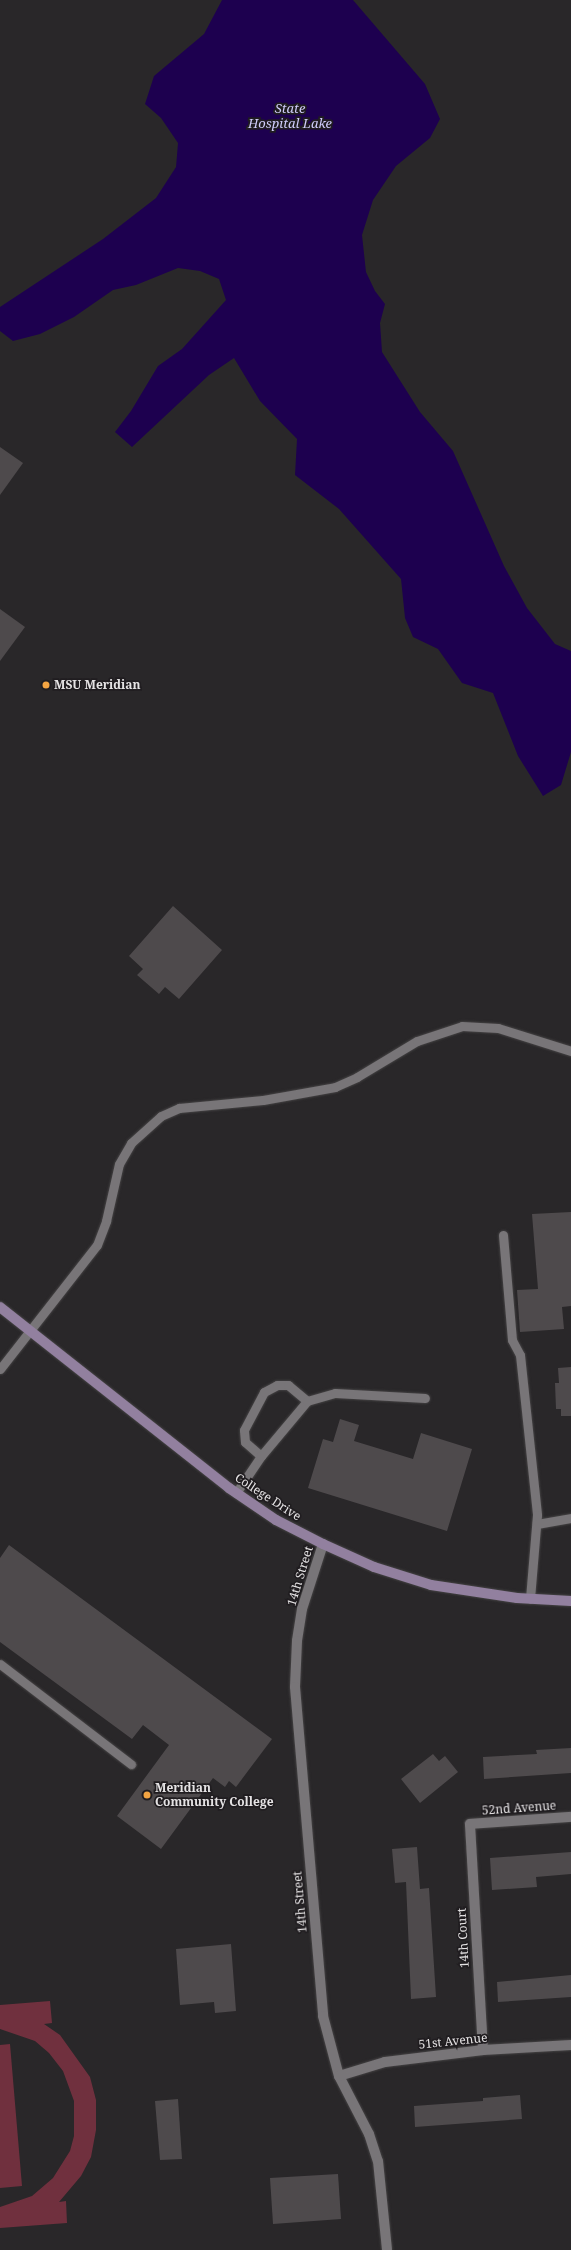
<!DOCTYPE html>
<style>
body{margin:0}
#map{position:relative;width:571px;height:2250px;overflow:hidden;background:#292729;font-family:"Noto Serif",serif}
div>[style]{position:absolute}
.green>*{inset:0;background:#70303e}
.water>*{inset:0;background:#1d004f}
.building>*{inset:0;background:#4e4a4c}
.roads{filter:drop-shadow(0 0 1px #454344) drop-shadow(0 0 1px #454344)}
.lane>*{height:9px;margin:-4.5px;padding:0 4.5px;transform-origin:4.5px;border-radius:4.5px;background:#787578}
.street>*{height:10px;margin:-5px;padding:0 5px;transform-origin:5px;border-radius:5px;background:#787578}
.secondary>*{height:10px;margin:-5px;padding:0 5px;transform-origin:5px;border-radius:5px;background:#92809f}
.dots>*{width:11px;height:11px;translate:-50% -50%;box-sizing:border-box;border:2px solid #201d20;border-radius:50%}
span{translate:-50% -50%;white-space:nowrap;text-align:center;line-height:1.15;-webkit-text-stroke:3.5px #201d20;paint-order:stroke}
.poi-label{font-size:12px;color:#e5e3e4;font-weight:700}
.left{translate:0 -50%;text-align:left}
.street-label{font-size:12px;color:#e5e3e4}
.water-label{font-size:13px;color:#d0ccfa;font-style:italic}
</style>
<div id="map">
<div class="green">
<div style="clip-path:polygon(50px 2001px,52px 2023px,44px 2024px,60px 2035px,90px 2077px,96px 2100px,96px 2130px,91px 2157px,81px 2176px,59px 2202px,66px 2201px,67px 2223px,0 2228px,0 2207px,32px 2196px,53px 2178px,70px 2151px,74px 2136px,74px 2101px,63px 2071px,49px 2053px,35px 2041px,0 2029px,0 2005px)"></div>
<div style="clip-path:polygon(10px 2044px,22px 2186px,0 2188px,0 2045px)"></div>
</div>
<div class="water">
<div style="clip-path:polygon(222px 0,353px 0,425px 84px,440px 119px,430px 138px,396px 166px,373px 200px,362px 235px,366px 272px,375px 291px,385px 304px,380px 323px,382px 352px,420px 412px,453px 451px,504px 566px,527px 608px,555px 644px,571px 651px,571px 752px,561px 785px,543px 796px,518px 756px,493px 693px,462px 683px,438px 649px,413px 637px,405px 618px,401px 579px,339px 509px,295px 475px,297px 439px,260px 401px,234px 358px,209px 375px,132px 447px,115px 432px,131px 411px,158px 366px,182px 349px,226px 300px,219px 279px,200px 271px,178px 268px,136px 285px,113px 290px,74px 317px,40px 334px,13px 341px,0 331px,0 307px,103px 239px,156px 198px,176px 167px,178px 143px,161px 118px,145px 104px,154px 76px,204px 34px)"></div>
</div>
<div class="building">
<div style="clip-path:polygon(0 447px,23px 463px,0 495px)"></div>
<div style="clip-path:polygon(0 609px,25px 627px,0 661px)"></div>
<div style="clip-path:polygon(173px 906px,222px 950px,179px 999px,165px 987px,159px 994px,137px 975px,143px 969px,129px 956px)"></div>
<div style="clip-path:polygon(571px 1212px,571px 1306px,562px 1307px,564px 1329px,520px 1332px,517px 1290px,538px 1289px,532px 1214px)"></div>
<div style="clip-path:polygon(571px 1367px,571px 1416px,561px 1416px,561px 1409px,556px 1409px,555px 1383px,559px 1383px,558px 1368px)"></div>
<div style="clip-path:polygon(340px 1419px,359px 1425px,354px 1441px,413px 1459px,421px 1433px,472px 1449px,447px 1531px,308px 1488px,323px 1439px,333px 1442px)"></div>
<div style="clip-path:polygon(9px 1545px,272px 1739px,236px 1787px,229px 1781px,225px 1787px,213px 1778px,161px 1849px,117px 1816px,169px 1745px,143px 1725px,132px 1739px,0 1642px,0 1558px)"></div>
<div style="clip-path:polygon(571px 1748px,571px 1773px,484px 1779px,483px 1757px,537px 1754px,536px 1750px)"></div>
<div style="clip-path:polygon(433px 1754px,439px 1761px,445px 1756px,458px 1772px,420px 1803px,401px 1779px)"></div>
<div style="clip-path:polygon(417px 1847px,420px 1889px,429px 1888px,436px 1997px,411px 1999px,406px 1882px,395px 1883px,392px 1849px)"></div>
<div style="clip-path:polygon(571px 1852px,571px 1874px,536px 1877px,537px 1887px,492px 1890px,490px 1858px)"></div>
<div style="clip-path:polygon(231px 1944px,236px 2011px,215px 2013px,214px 2002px,180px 2005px,176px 1949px)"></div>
<div style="clip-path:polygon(571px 1975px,571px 1997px,498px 2002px,497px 1982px)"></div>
<div style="clip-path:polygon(520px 2095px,522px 2119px,415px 2127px,414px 2106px,483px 2101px,483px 2098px)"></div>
<div style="clip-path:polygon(178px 2099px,182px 2159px,160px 2160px,155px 2101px)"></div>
<div style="clip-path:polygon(338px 2174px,341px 2219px,273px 2224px,270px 2178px)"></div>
</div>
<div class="roads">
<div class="lane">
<div style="left:503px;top:1235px;width:105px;rotate:85.1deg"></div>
<div style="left:512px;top:1340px;width:17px;rotate:62deg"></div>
<div style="left:520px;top:1355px;width:161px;rotate:83.9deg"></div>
<div style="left:537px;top:1515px;width:84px;rotate:94.8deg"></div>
<div style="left:0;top:1369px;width:157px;rotate:-52deg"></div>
<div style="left:97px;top:1245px;width:26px;rotate:-69deg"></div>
<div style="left:106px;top:1221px;width:58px;rotate:-77.2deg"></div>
<div style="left:119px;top:1164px;width:24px;rotate:-60deg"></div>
<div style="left:131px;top:1143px;width:40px;rotate:-42deg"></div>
<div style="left:161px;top:1116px;width:20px;rotate:-24deg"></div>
<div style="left:179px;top:1108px;width:84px;rotate:-5.4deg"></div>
<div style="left:263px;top:1100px;width:73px;rotate:-10.2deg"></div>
<div style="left:335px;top:1087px;width:24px;rotate:-24deg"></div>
<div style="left:357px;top:1077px;width:70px;rotate:-31deg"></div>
<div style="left:417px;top:1041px;width:47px;rotate:-18.4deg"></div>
<div style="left:462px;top:1026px;width:36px;rotate:3deg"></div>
<div style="left:498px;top:1028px;width:77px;rotate:17.5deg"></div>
<div style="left:261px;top:1456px;width:21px;rotate:-139deg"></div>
<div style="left:245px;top:1442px;width:12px;rotate:-95deg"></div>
<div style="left:244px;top:1430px;width:43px;rotate:-62.2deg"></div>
<div style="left:264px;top:1392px;width:15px;rotate:-28deg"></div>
<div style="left:277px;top:1385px;width:11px"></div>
<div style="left:288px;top:1385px;width:25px;rotate:40deg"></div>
<div style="left:236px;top:1493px;width:45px;rotate:-56deg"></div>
<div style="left:261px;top:1456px;width:72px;rotate:-50.1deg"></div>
<div style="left:307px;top:1401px;width:29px;rotate:-16deg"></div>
<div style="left:335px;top:1393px;width:90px;rotate:3.2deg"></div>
<div style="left:537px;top:1524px;width:35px;rotate:-10deg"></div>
<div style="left:0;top:1664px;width:165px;rotate:37.4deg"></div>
</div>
<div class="street">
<div style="left:323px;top:1544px;width:68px;rotate:107.9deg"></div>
<div style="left:302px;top:1609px;width:32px;rotate:99deg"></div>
<div style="left:297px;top:1641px;width:46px;rotate:92.5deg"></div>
<div style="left:295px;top:1687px;width:330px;rotate:85.1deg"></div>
<div style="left:323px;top:2016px;width:62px;rotate:75.1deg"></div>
<div style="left:339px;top:2076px;width:65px;rotate:62.7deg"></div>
<div style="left:369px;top:2134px;width:28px;rotate:72deg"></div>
<div style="left:378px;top:2161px;width:89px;rotate:84.2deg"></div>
<div style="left:483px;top:2050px;width:226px;rotate:-93.3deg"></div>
<div style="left:470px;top:1824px;width:101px;rotate:-4deg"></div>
<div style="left:339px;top:2076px;width:48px;rotate:-16.9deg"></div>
<div style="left:385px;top:2062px;width:99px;rotate:-7deg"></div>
<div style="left:483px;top:2050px;width:88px;rotate:-3.3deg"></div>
</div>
<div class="secondary">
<div style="left:0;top:1307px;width:292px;rotate:38.3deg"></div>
<div style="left:229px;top:1488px;width:57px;rotate:34.2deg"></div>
<div style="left:276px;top:1520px;width:53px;rotate:27.1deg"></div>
<div style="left:323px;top:1544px;width:56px;rotate:24.3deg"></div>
<div style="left:374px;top:1567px;width:60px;rotate:17.5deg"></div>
<div style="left:431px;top:1585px;width:87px;rotate:8.6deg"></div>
<div style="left:517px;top:1598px;width:54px;rotate:3.2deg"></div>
</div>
</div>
<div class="dots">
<div style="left:46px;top:685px;background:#f3a442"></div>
<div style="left:147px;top:1795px;background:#f3a442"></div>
</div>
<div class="poi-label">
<span class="left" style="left:54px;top:685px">MSU Meridian</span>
<span class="left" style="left:155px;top:1795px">Meridian<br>Community College</span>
</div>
<div class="street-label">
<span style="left:268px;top:1497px;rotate:33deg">College Drive</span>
<span style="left:300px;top:1576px;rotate:-73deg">14th Street</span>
<span style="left:519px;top:1808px;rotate:-4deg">52nd Avenue</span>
<span style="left:300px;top:1902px;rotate:-95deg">14th Street</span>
<span style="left:463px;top:1938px;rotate:-93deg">14th Court</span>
<span style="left:453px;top:2041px;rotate:-6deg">51st Avenue</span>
</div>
<div class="water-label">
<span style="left:290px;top:116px">State<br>Hospital Lake</span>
</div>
</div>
